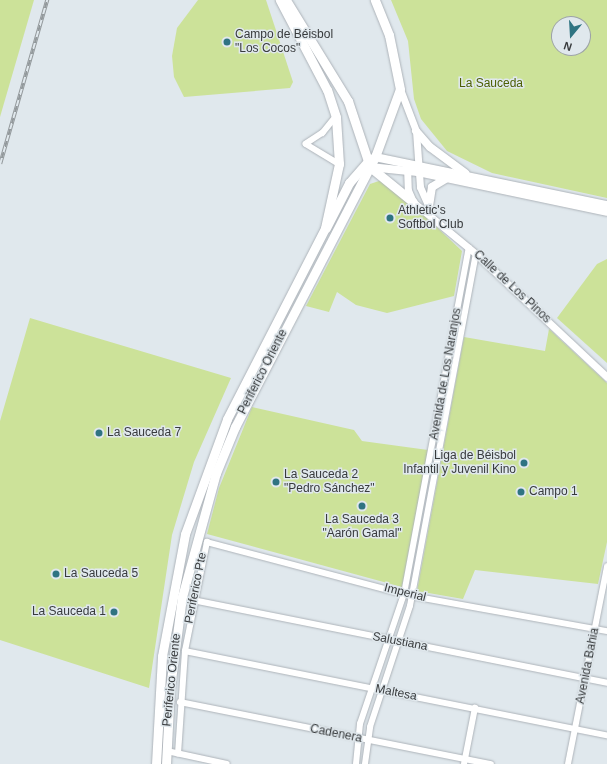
<!DOCTYPE html>
<meta charset="utf-8">
<style>
body{margin:0}
#map{position:relative;width:607px;height:764px;overflow:hidden;background:#e0e8ed;font-family:Arial,sans-serif}
div>[style]{position:absolute}
.green>*{inset:0;background:#cce299}
.roads{filter:drop-shadow(0 0 1px #adb3b9) drop-shadow(0 0 1px #adb3b9)}
.minor>*{height:5.5px;margin:-2.75px;padding:0 2.75px;transform-origin:2.75px;border-radius:2.75px;background:#fff}
.tertiary>*{height:7px;margin:-3.5px;padding:0 3.5px;transform-origin:3.5px;border-radius:3.5px;background:#fff}
.secondary>*{height:8px;margin:-4px;padding:0 4px;transform-origin:4px;border-radius:4px;background:#fff}
.trunk>*{height:9px;margin:-4.5px;padding:0 4.5px;transform-origin:4.5px;border-radius:4.5px;background:#fff}
.rail>*{height:3.5px;margin-top:-1.75px;transform-origin:0;background:repeating-linear-gradient(90deg,#e0e8ed 0 6px,#92989b 0 12px);box-sizing:border-box;border-block:1px solid #92989b}
.dots>*{width:11px;height:11px;translate:-50% -50%;box-sizing:border-box;border:2px solid #e0e8ed;border-radius:50%}
span{translate:-50% -50%;white-space:nowrap;text-align:center;line-height:1.15;-webkit-text-stroke:3px #e0e8ed;paint-order:stroke}
.poi-label{font-size:12px;color:#383b3d}
.left{translate:0 -50%;text-align:left}
.right{translate:-100% -50%;text-align:right}
.park-label{font-size:12px;color:#4c5f04}
.street-label{font-size:12px;color:#383b3d}
.north{position:absolute;left:551px;top:16px;width:40px;height:40px;box-sizing:border-box;background:#e0e8ed;border:1px solid #9da3a7;border-radius:50%;rotate:198deg;font-size:11px;font-weight:700;line-height:16px;text-align:center;color:#383b3d}
.north::after{content:'';display:block;margin:auto;width:14px;height:18px;background:#2f7482;clip-path:polygon(50% 0,100% 100%,50% 72%,0 100%)}
</style>
<div id="map">
<div class="green">
<div style="clip-path:polygon(0 0,34px 0,0 117px)"></div>
<div style="clip-path:polygon(198px 0,266px 0,293px 82px,290px 88px,184px 97px,174px 77px,172px 56px,177px 28px)"></div>
<div style="clip-path:polygon(evenodd,391px 0,607px 0,607px 198px,492px 173px,447px 151px,421px 119px,414px 99px,408px 41px,391px 0,559px 24px,583px 24px,583px 48px,559px 48px,559px 24px)"></div>
<div style="clip-path:polygon(382px 180px,390px 183px,462px 251px,454px 296px,387px 313px,356px 305px,337px 292px,329px 312px,306px 306px,370px 184px)"></div>
<div style="clip-path:polygon(607px 259px,607px 363px,557px 318px,597px 264px)"></div>
<div style="clip-path:polygon(30px 318px,231px 378px,194px 462px,172px 535px,149px 688px,0 640px,0 421px)"></div>
<div style="clip-path:polygon(549px 329px,607px 383px,607px 542px,598px 584px,475px 570px,463px 599px,417px 591px,464px 337px,545px 351px)"></div>
<div style="clip-path:polygon(252px 407px,354px 430px,362px 441px,428px 450px,402px 587px,207px 534px,219px 488px)"></div>
</div>
<div class="roads">
<div class="minor">
<div style="left:336px;top:117px;width:21px;rotate:129deg"></div>
<div style="left:323px;top:133px;width:20px;rotate:147deg"></div>
<div style="left:306px;top:144px;width:39px;rotate:31deg"></div>
<div style="left:193px;top:600px;width:422px;rotate:11.3deg"></div>
<div style="left:185px;top:651px;width:430px;rotate:11.3deg"></div>
<div style="left:180px;top:702px;width:317px;rotate:11.3deg"></div>
<div style="left:167px;top:751px;width:61px;rotate:12.2deg"></div>
<div style="left:178px;top:754px;width:103px;rotate:-86.1deg"></div>
<div style="left:185px;top:651px;width:111px;rotate:-78.6deg"></div>
<div style="left:207px;top:542px;width:212px;rotate:14.8deg"></div>
<div style="left:412px;top:596px;width:198px;rotate:10.2deg"></div>
<div style="left:356px;top:764px;width:40px;rotate:-84.3deg"></div>
<div style="left:360px;top:724px;width:137px;rotate:-71.3deg"></div>
<div style="left:404px;top:594px;width:352px;rotate:-79.4deg"></div>
<div style="left:365px;top:764px;width:37px;rotate:-82deg"></div>
<div style="left:370px;top:727px;width:127px;rotate:-71.7deg"></div>
<div style="left:410px;top:606px;width:358px;rotate:-79.4deg"></div>
<div style="left:464px;top:764px;width:57px;rotate:-78.9deg"></div>
<div style="left:568px;top:764px;width:201px;rotate:-78.8deg"></div>
</div>
<div class="tertiary">
<div style="left:400px;top:89px;width:45px;rotate:69.1deg"></div>
<div style="left:416px;top:131px;width:56px;rotate:85.9deg"></div>
<div style="left:420px;top:187px;width:24px;rotate:66deg"></div>
<div style="left:407px;top:166px;width:24px;rotate:88deg"></div>
<div style="left:408px;top:190px;width:13px;rotate:67deg"></div>
<div style="left:413px;top:202px;width:82px;rotate:39.5deg"></div>
<div style="left:476px;top:254px;width:180px;rotate:43.2deg"></div>
</div>
<div class="secondary">
<div style="left:416px;top:131px;width:21px;rotate:49deg"></div>
<div style="left:430px;top:147px;width:44px;rotate:36.6deg"></div>
<div style="left:375px;top:157px;width:237px;rotate:11.7deg"></div>
<div style="left:370px;top:167px;width:48px;rotate:5.9deg"></div>
<div style="left:418px;top:172px;width:193px;rotate:11.9deg"></div>
<div style="left:429px;top:206px;width:19px;rotate:-81deg"></div>
<div style="left:432px;top:187px;width:17px;rotate:-31deg"></div>
</div>
<div class="trunk">
<div style="left:286px;top:0;width:119px;rotate:58.5deg"></div>
<div style="left:348px;top:101px;width:70px;rotate:71.6deg"></div>
<div style="left:370px;top:167px;width:55px;rotate:39.1deg"></div>
<div style="left:326px;top:228px;width:51px;rotate:-62.9deg"></div>
<div style="left:349px;top:183px;width:32px;rotate:-49deg"></div>
<div style="left:156px;top:764px;width:108px;rotate:-86.8deg"></div>
<div style="left:162px;top:656px;width:124px;rotate:-79.3deg"></div>
<div style="left:185px;top:534px;width:122px;rotate:-69.9deg"></div>
<div style="left:227px;top:419px;width:215px;rotate:-62.8deg"></div>
<div style="left:325px;top:228px;width:66px;rotate:-77.7deg"></div>
<div style="left:339px;top:164px;width:47px;rotate:-93.7deg"></div>
<div style="left:336px;top:117px;width:28px;rotate:-108deg"></div>
<div style="left:327px;top:90px;width:102px;rotate:-117.6deg"></div>
<div style="left:166px;top:764px;width:76px;rotate:-87deg"></div>
<div style="left:170px;top:688px;width:92px;rotate:-82.5deg"></div>
<div style="left:182px;top:597px;width:129px;rotate:-74.7deg"></div>
<div style="left:216px;top:473px;width:50px;rotate:-67.6deg"></div>
<div style="left:235px;top:427px;width:304px;rotate:-62.6deg"></div>
<div style="left:375px;top:157px;width:72px;rotate:-69.8deg"></div>
<div style="left:400px;top:89px;width:55px;rotate:-101.5deg"></div>
<div style="left:389px;top:35px;width:38px;rotate:-112deg"></div>
</div>
</div>
<div class="rail">
<div style="left:0;top:164px;width:171px;rotate:-74deg"></div>
</div>
<div class="dots">
<div style="left:227px;top:42px;background:#2f7482"></div>
<div style="left:390px;top:218px;background:#2f7482"></div>
<div style="left:99px;top:433px;background:#2f7482"></div>
<div style="left:524px;top:463px;background:#2f7482"></div>
<div style="left:276px;top:482px;background:#2f7482"></div>
<div style="left:521px;top:492px;background:#2f7482"></div>
<div style="left:362px;top:506px;background:#2f7482"></div>
<div style="left:56px;top:574px;background:#2f7482"></div>
<div style="left:114px;top:612px;background:#2f7482"></div>
</div>
<div class="poi-label">
<span class="left" style="left:235px;top:42px">Campo de Béisbol<br>"Los Cocos"</span>
<span class="left" style="left:398px;top:218px">Athletic's<br>Softbol Club</span>
<span class="left" style="left:107px;top:433px">La Sauceda 7</span>
<span class="right" style="left:516px;top:463px">Liga de Béisbol<br>Infantil y Juvenil Kino</span>
<span class="left" style="left:284px;top:482px">La Sauceda 2<br>"Pedro Sánchez"</span>
<span class="left" style="left:529px;top:492px">Campo 1</span>
<span style="left:362px;top:527px">La Sauceda 3<br>"Aarón Gamal"</span>
<span class="left" style="left:64px;top:574px">La Sauceda 5</span>
<span class="right" style="left:106px;top:612px">La Sauceda 1</span>
</div>
<div class="park-label">
<span style="left:491px;top:84px">La Sauceda</span>
</div>
<div class="street-label">
<span style="left:512px;top:287px;rotate:43deg">Calle de Los Pinos</span>
<span style="left:263px;top:372px;rotate:-63deg">Periferico Oriente</span>
<span style="left:446px;top:374px;rotate:-80deg">Avenida de Los Naranjos</span>
<span style="left:196px;top:588px;rotate:-79deg">Periferico Pte</span>
<span style="left:405px;top:593px;rotate:14deg">Imperial</span>
<span style="left:400px;top:642px;rotate:11deg">Salustiana</span>
<span style="left:588px;top:666px;rotate:-79deg">Avenida Bahia</span>
<span style="left:172px;top:680px;rotate:-84deg">Periferico Oriente</span>
<span style="left:396px;top:693px;rotate:11deg">Maltesa</span>
<span style="left:336px;top:734px;rotate:11deg">Cadenera</span>
</div>
<div class="north">N</div>
</div>
